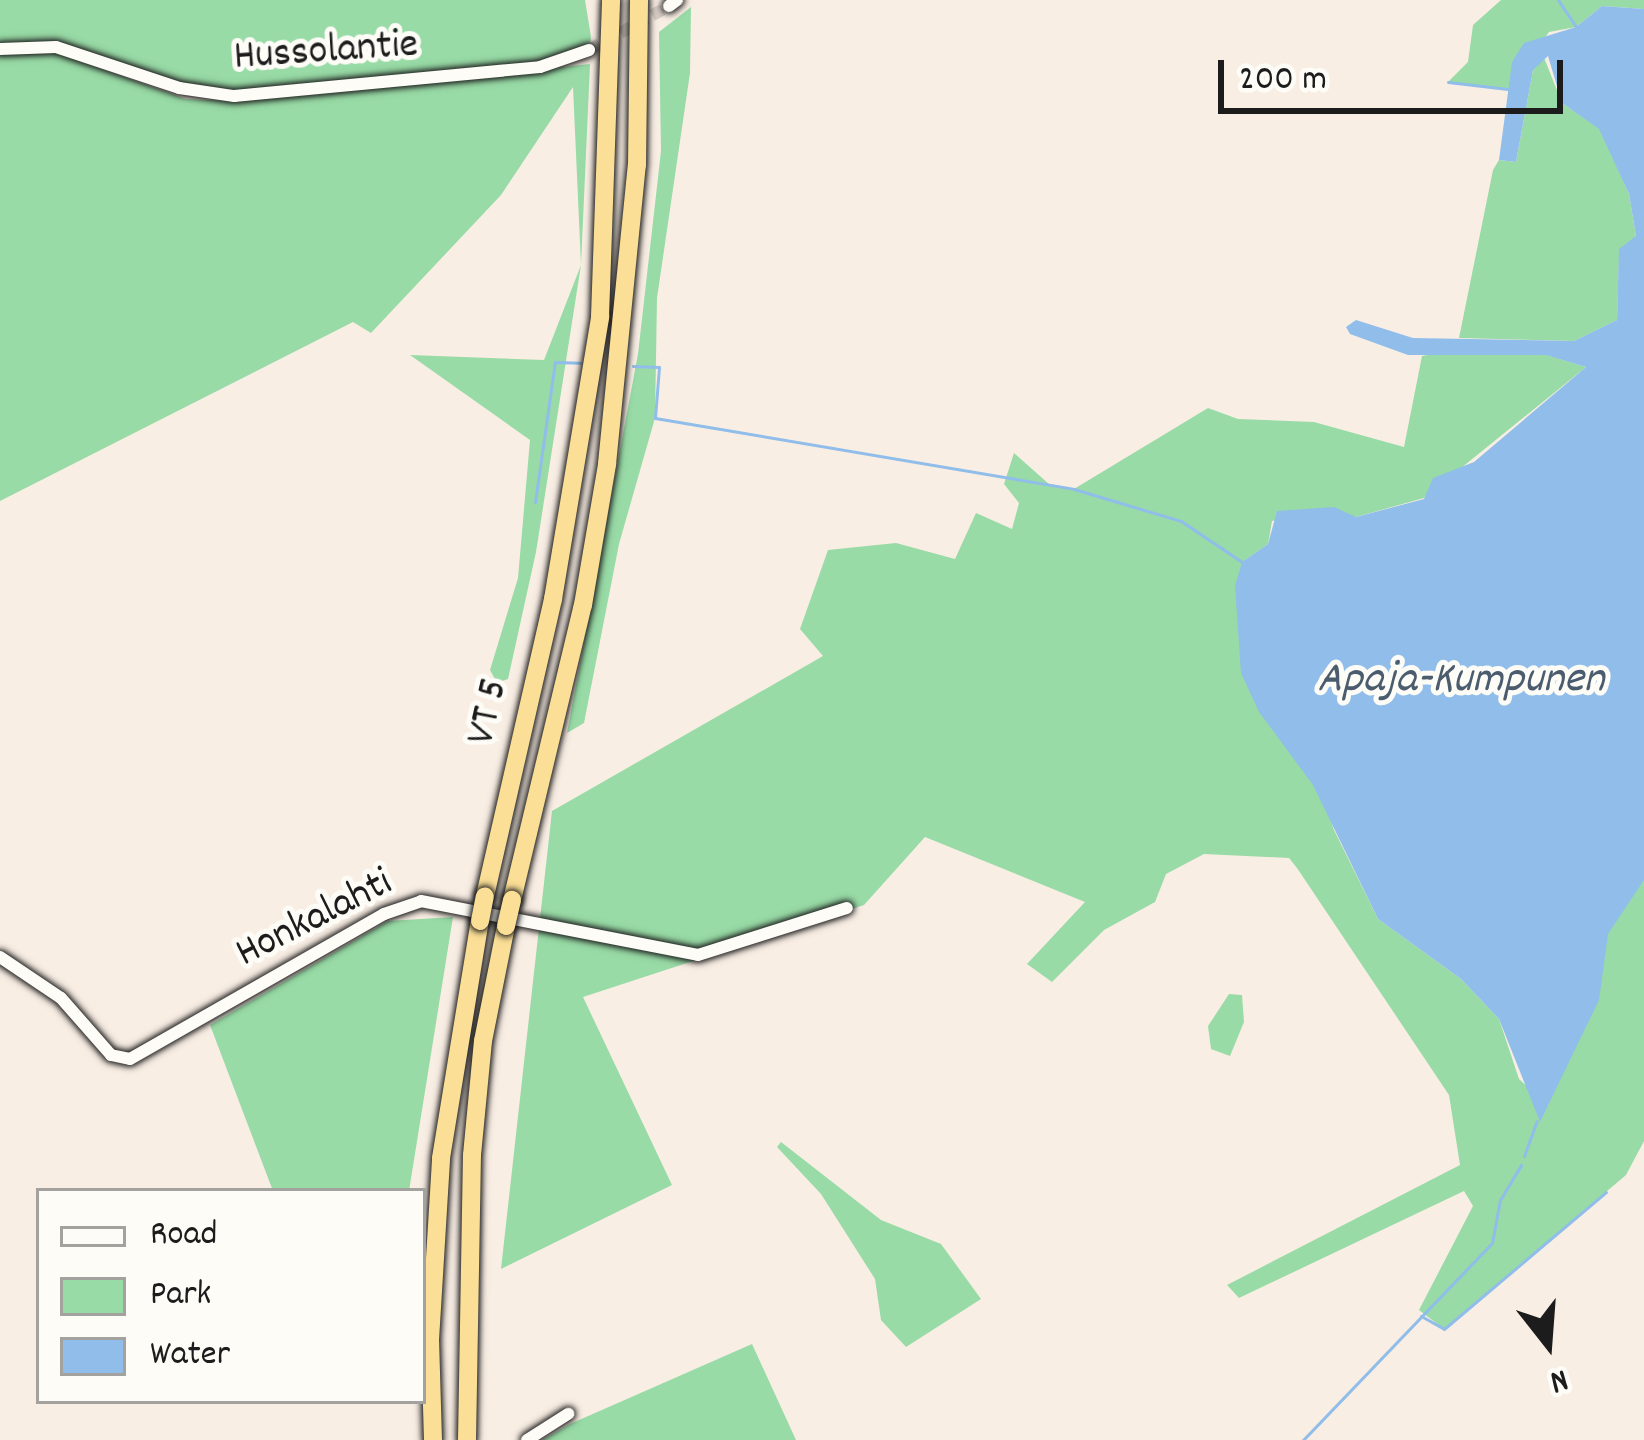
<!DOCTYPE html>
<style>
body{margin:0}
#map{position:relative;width:1644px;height:1440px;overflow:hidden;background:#f9eee4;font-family:Dekko,sans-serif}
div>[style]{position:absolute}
.green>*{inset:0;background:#98dba6}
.water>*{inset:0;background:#90bdea}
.stream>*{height:3px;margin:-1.5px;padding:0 1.5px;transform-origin:1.5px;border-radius:1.5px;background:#90bdea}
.minor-tunnel>*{height:12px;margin-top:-6px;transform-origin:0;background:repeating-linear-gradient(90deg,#d8cec6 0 12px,transparent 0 18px)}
.roads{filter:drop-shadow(0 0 3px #1c1c1c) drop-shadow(0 0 3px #1c1c1c)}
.minor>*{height:12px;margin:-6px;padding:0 6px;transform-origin:6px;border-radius:6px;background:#fdfcf7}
.highway>*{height:18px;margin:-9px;padding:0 9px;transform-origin:9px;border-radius:9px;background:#fbdf96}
.bridges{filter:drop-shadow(0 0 3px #1c1c1c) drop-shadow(0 0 3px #1c1c1c)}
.highway-bridge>*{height:18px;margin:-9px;padding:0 9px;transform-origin:9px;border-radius:9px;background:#fbdf96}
span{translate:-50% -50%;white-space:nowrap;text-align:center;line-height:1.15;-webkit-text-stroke:10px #fdfcf7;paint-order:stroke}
.street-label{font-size:42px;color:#1c1c1c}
.water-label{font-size:45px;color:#4a5c6e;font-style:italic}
.legend{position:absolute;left:36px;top:1188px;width:390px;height:216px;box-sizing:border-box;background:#fdfcf7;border:3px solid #a3a29f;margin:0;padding:15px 21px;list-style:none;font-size:36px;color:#1c1c1c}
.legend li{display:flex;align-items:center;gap:24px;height:60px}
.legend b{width:60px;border:3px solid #a3a29f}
.north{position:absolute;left:1488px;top:1284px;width:120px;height:120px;-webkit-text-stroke:9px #fdfcf7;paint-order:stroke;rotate:163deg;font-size:33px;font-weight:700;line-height:48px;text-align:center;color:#1c1c1c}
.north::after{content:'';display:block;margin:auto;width:42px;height:54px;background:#1c1c1c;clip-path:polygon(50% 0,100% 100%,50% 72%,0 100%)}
.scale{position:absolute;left:1218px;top:60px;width:345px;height:54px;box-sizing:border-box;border:6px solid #1c1c1c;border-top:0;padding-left:15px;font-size:36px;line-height:42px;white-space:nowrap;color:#1c1c1c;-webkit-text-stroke:9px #fdfcf7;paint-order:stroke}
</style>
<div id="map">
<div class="green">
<div style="clip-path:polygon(0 0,585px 0,591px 37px,589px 50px,540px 67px,234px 96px,179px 88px,56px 47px,0 49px)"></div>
<div style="clip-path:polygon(1501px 0,1644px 0,1644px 9px,1602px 6px,1576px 27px,1549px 32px,1508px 89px,1448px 82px,1468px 62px,1473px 25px)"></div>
<div style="clip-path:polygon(691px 7px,690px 73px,657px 298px,655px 418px,619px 544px,584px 723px,567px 733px,638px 354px,661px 151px,659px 32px)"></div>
<div style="clip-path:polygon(54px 52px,186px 99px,234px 101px,590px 64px,581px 265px,536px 552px,508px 679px,497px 683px,490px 670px,518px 578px,530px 440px,410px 355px,544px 360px,581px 265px,573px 87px,501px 195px,371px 333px,353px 322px,0 501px,0 54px)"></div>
<div style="clip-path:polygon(1543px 55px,1562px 103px,1600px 129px,1629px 194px,1636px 236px,1619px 260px,1617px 320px,1574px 341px,1459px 338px,1493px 170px,1499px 160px,1516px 162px,1533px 70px)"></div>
<div style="clip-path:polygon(1437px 353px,1547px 355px,1586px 367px,1424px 498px,1356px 517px,1324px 512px,1272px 521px,1268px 544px,1245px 560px,1334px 830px,1378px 919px,1461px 979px,1499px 1019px,1519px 1079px,1548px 1106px,1581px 968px,1644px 865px,1644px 1141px,1626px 1175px,1444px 1329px,1419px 1310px,1473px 1206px,1464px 1191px,1239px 1298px,1227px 1285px,1460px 1165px,1449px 1095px,1297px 868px,1289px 858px,1204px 854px,1166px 874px,1155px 902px,1104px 930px,1052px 982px,1027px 964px,1085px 902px,925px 837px,864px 905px,583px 997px,672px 1185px,501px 1269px,552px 811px,823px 656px,800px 629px,828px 550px,896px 543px,955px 559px,976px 513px,1012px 529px,1019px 503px,1004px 484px,1014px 453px,1050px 485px,1074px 489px,1208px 408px,1238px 419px,1314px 422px,1404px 447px,1422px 356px)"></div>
<div style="clip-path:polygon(453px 917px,409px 1191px,273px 1191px,210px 1025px,388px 921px)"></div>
<div style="clip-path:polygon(1229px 994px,1242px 995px,1244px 1022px,1230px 1056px,1211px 1049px,1208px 1026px)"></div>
<div style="clip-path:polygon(781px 1142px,881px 1220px,941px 1244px,981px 1299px,906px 1347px,881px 1320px,875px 1279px,821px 1194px,777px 1147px)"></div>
<div style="clip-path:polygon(752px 1344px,796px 1440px,542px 1440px,570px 1424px)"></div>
</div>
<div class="water">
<div style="clip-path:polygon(1602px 6px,1644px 9px,1644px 880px,1608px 934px,1599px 1000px,1540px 1122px,1499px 1019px,1461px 979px,1378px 919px,1313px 785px,1259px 712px,1241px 673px,1235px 586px,1242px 562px,1268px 544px,1277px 511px,1334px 507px,1356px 517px,1424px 499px,1433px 478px,1474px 462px,1586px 367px,1546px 355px,1408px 355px,1350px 334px,1346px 327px,1356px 320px,1413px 338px,1574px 341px,1617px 320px,1619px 249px,1636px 236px,1629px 194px,1599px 129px,1562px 103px,1548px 56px,1533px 70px,1516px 162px,1499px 160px,1512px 62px,1524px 43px,1576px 27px)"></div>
</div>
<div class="stream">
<div style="left:1558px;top:0;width:32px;rotate:56deg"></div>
<div style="left:1448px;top:82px;width:60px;rotate:6.7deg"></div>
<div style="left:633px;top:366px;width:26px;rotate:2deg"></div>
<div style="left:659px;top:367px;width:51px;rotate:94.5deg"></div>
<div style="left:655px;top:418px;width:425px;rotate:9.6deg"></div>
<div style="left:1074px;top:489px;width:112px;rotate:16.7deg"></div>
<div style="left:1181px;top:521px;width:73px;rotate:33.9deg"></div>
<div style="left:535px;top:502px;width:141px;rotate:-81.9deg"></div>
<div style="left:555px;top:362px;width:25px;rotate:2deg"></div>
<div style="left:1524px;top:1156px;width:37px;rotate:-70deg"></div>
<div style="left:1421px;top:1316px;width:26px;rotate:29deg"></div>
<div style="left:1444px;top:1329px;width:212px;rotate:-40.2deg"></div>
<div style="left:1303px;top:1440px;width:273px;rotate:-46.2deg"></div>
<div style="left:1492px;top:1243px;width:44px;rotate:-79.5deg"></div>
<div style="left:1500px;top:1200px;width:41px;rotate:-59deg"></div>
</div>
<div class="minor-tunnel">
<div style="left:589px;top:50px;width:91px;rotate:-28.8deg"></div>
</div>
<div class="roads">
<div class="minor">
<div style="left:669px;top:6px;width:10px;rotate:-37deg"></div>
<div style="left:0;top:49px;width:56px;rotate:-2deg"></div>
<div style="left:56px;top:47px;width:130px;rotate:18.4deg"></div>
<div style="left:179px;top:88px;width:56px;rotate:8.3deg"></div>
<div style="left:234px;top:96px;width:307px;rotate:-5.4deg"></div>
<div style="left:540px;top:67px;width:52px;rotate:-19.1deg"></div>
<div style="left:0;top:957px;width:73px;rotate:33.9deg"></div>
<div style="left:61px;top:998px;width:76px;rotate:48.7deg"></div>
<div style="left:111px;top:1055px;width:19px;rotate:12deg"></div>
<div style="left:130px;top:1059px;width:292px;rotate:-29.7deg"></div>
<div style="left:384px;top:914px;width:39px;rotate:-19deg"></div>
<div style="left:421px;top:901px;width:282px;rotate:11deg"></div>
<div style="left:698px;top:955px;width:156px;rotate:-17.5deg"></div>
<div style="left:527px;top:1440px;width:49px;rotate:-32.4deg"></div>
</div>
<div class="highway">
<div style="left:485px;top:896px;width:305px;rotate:-77.1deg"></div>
<div style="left:553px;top:599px;width:286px;rotate:-80.5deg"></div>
<div style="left:600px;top:317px;width:317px;rotate:-88deg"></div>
<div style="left:512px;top:900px;width:303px;rotate:-76.5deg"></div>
<div style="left:583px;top:605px;width:143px;rotate:-80.3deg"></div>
<div style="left:607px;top:464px;width:301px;rotate:-84.3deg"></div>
<div style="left:637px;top:165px;width:165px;rotate:-89.3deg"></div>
<div style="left:433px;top:1440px;width:100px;rotate:-91.7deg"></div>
<div style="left:430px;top:1340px;width:182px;rotate:-86.5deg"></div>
<div style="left:441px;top:1158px;width:240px;rotate:-80.7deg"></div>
<div style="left:467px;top:1440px;width:285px;rotate:-89deg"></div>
<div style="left:472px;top:1155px;width:115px;rotate:-84.5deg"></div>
<div style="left:483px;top:1041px;width:117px;rotate:-78.7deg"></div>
</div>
</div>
<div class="bridges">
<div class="highway-bridge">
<div style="left:480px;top:921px;width:25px;rotate:-79deg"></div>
<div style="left:506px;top:926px;width:27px;rotate:-77deg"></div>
</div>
</div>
<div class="street-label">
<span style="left:326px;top:53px;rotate:-4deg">Hussolantie</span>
<span style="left:490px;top:712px;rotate:-77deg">VT 5</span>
<span style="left:315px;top:920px;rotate:-27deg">Honkalahti</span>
</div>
<div class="water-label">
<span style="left:1461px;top:682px">Apaja-Kumpunen</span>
</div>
<ul class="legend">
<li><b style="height:15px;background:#fdfcf7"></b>Road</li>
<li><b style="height:33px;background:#98dba6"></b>Park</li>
<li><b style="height:33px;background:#90bdea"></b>Water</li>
</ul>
<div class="north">N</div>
<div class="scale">200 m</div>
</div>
